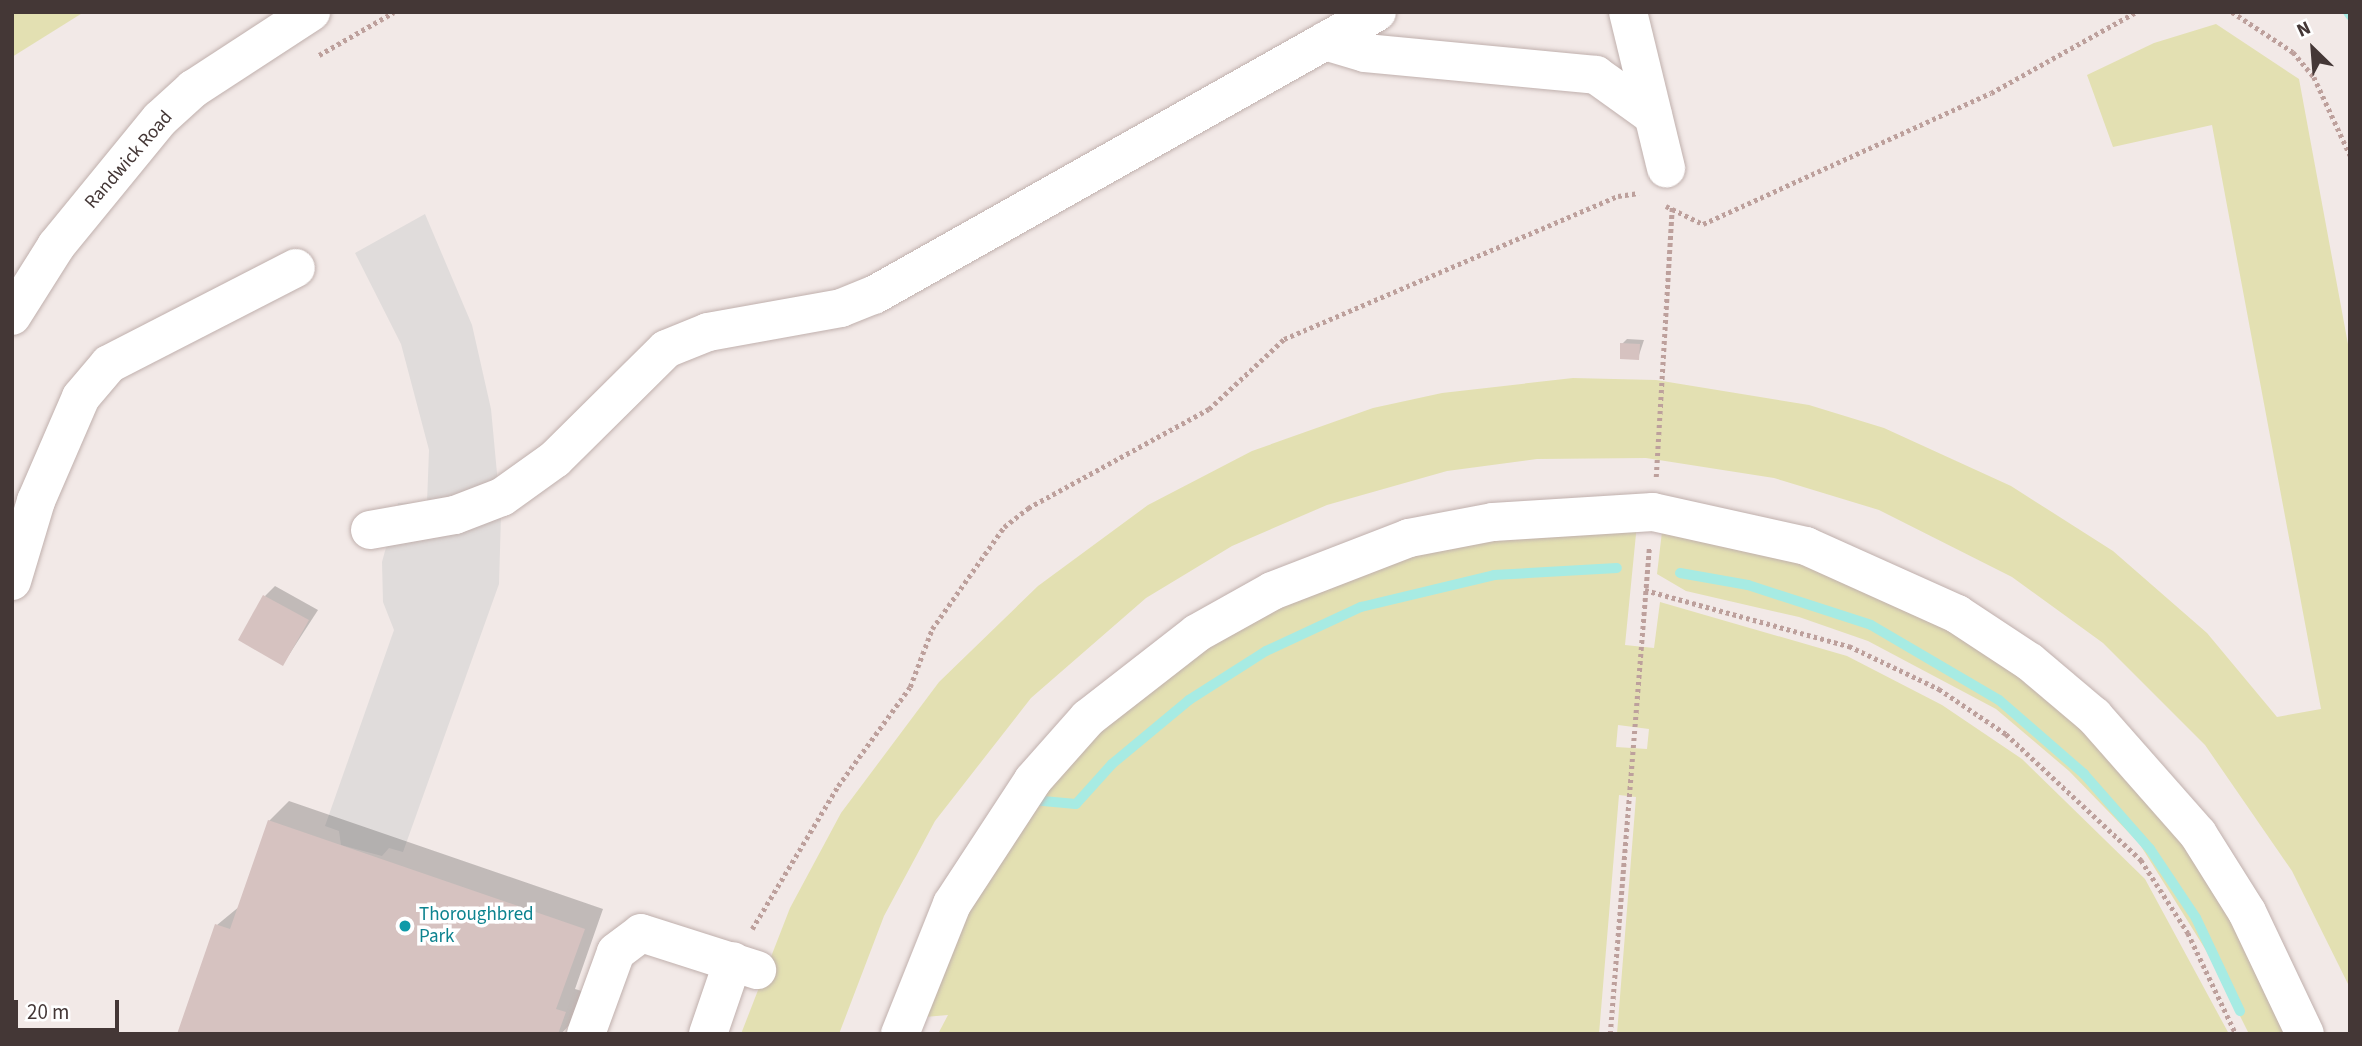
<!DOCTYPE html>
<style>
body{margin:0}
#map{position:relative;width:2362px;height:1046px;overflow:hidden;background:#f2e9e7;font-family:"Source Sans 3",sans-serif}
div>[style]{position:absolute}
.green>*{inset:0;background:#e3e0b2}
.parking>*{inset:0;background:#e0dcdb}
.shadow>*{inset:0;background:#0003}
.stream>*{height:10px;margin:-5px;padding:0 5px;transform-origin:5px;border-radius:5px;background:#a7ebe3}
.building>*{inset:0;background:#d6c2c0}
.path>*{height:4.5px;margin-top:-2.25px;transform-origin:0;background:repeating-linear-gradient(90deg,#bda09c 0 3.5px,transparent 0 7px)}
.roads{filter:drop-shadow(0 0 2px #c0b0ad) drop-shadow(0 0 2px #c0b0ad)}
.minor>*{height:38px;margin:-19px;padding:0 19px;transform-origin:19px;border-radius:19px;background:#fff}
.dots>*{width:19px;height:19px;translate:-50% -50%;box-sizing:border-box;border:4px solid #fff;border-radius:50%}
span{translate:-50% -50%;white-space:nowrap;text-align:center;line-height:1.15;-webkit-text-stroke:7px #fff;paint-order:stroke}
.street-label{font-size:19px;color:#443736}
.culture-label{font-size:19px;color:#0d838f}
.left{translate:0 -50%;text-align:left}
.frame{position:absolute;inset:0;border:14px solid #443736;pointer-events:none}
.north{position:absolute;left:2278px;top:14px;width:70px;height:70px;-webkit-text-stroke:5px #fff;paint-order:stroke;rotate:335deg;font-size:19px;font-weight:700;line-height:28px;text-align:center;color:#443736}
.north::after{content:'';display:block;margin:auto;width:24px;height:32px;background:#443736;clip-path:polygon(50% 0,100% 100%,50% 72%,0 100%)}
.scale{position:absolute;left:14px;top:1000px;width:105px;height:32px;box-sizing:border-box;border:4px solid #443736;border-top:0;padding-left:9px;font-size:21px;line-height:24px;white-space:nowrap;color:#443736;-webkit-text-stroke:5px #fff;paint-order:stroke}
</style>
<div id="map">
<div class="green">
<div style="clip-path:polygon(12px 12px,84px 12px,12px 57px)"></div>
<div style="clip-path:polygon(2216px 24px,2299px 79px,2350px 355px,2350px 988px,2292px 871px,2205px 745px,2103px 643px,2012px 577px,1879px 510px,1774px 478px,1646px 458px,1537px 459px,1447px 471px,1327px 505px,1232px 546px,1146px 598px,1031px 698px,935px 821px,884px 916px,839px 1034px,741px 1034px,790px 908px,841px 813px,939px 682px,1038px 586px,1148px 505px,1252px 451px,1373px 408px,1442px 393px,1573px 378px,1656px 380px,1809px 405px,1884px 428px,2011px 486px,2113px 551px,2207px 633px,2277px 717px,2321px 709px,2212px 125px,2113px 147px,2087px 75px,2154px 43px)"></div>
<div style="clip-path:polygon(1663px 523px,1803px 555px,2029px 670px,2193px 842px,2296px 1034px,2249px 1034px,2212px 960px,2139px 843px,2069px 771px,1996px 709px,1868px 641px,1799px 617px,1686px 591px,1657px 574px)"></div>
<div style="clip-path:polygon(evenodd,1637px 524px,1625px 645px,1654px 648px,1660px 602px,1847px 656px,1942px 705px,2022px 759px,2145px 879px,2229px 1034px,1617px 1034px,1636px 797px,1619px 795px,1599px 1034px,938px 1034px,948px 1015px,925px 1017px,952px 924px,1032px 794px,1173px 659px,1401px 548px,1637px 524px,1618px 725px,1649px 729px,1647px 749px,1616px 747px,1618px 725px)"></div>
</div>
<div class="parking">
<div style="clip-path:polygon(425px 214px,472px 325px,491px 409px,501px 516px,499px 584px,403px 852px,389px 848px,382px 856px,341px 845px,339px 831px,325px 826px,394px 630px,383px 602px,382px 562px,398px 503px,427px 503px,429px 450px,401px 344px,355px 253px)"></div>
</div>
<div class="shadow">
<div style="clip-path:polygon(1627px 339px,1644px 340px,1638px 358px,1622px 344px)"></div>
<div style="clip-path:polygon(275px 586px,318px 610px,283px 664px,265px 596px)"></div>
<div style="clip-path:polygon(289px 801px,603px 909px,575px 989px,585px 992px,575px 1019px,561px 1034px,180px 1034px,217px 925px,240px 906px,269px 821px)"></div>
</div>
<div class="stream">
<div style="left:2348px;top:12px;width:4px;rotate:56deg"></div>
<div style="left:1680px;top:573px;width:69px;rotate:10deg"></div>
<div style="left:1748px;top:585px;width:129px;rotate:18deg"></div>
<div style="left:1871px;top:625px;width:148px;rotate:30.4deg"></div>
<div style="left:1999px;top:700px;width:113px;rotate:41deg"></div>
<div style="left:2084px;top:774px;width:100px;rotate:48.7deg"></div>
<div style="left:2150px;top:849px;width:83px;rotate:56.3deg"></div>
<div style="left:2196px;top:918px;width:103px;rotate:64.7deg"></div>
<div style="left:1032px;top:800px;width:44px;rotate:5.2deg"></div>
<div style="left:1076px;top:804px;width:54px;rotate:-48deg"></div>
<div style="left:1112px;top:764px;width:100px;rotate:-39.7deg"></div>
<div style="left:1189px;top:700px;width:91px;rotate:-32.5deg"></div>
<div style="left:1266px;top:651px;width:105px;rotate:-24.9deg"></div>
<div style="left:1361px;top:607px;width:137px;rotate:-13.5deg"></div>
<div style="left:1494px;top:575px;width:123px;rotate:-3.3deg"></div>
</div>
<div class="building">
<div style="clip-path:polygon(1620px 343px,1640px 344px,1639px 360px,1620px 359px)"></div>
<div style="clip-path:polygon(263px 595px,309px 620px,283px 666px,238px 640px)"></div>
<div style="clip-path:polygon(268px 820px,585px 929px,556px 1009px,566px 1012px,558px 1034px,177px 1034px,215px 924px,230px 929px)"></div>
</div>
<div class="path">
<div style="left:2232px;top:12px;width:73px;rotate:33.3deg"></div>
<div style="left:2293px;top:52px;width:33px;rotate:50deg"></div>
<div style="left:2314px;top:77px;width:86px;rotate:65.2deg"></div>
<div style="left:319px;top:55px;width:86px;rotate:-29.8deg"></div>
<div style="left:1666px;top:206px;width:41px;rotate:25.9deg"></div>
<div style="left:1703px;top:224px;width:316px;rotate:-24.5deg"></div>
<div style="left:1991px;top:93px;width:166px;rotate:-29.2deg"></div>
<div style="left:1656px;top:477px;width:270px;rotate:-86.6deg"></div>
<div style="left:1645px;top:590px;width:212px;rotate:15.4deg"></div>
<div style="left:1849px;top:646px;width:100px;rotate:25.5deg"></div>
<div style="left:1939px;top:689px;width:81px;rotate:33.9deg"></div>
<div style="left:2006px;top:734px;width:185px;rotate:43deg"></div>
<div style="left:2141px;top:860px;width:87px;rotate:57.2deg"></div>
<div style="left:2188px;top:933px;width:112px;rotate:64.6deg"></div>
<div style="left:752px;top:929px;width:167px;rotate:-59deg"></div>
<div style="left:838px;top:786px;width:122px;rotate:-54deg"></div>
<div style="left:910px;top:687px;width:62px;rotate:-69.2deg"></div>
<div style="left:932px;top:629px;width:125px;rotate:-54.8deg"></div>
<div style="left:1004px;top:527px;width:31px;rotate:-38deg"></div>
<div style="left:1028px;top:508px;width:206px;rotate:-28.7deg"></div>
<div style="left:1209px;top:409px;width:103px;rotate:-43deg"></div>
<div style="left:1284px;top:339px;width:363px;rotate:-23.2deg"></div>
<div style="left:1618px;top:196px;width:21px;rotate:-8deg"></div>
<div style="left:1610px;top:1034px;width:487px;rotate:-85.4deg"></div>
</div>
<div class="roads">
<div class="minor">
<div style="left:1628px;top:12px;width:161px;rotate:76.3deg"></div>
<div style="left:1325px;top:41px;width:42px;rotate:16.7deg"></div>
<div style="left:1365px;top:53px;width:232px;rotate:5.4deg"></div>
<div style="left:1596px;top:75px;width:70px;rotate:35.7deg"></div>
<div style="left:12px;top:316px;width:83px;rotate:-57.8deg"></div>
<div style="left:56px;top:246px;width:164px;rotate:-50.7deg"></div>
<div style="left:160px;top:119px;width:45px;rotate:-42.3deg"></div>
<div style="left:193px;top:89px;width:141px;rotate:-33.1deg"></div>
<div style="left:370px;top:530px;width:86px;rotate:-10deg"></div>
<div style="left:455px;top:515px;width:50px;rotate:-21deg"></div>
<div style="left:502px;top:497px;width:65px;rotate:-35.6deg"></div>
<div style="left:555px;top:459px;width:156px;rotate:-44.7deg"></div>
<div style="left:666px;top:349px;width:45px;rotate:-22deg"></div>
<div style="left:708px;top:332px;width:135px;rotate:-10.2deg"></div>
<div style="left:841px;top:308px;width:35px;rotate:-22deg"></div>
<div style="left:874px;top:295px;width:577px;rotate:-29.36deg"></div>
<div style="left:12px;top:581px;width:84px;rotate:-73.3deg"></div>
<div style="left:36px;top:501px;width:113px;rotate:-66.6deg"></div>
<div style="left:81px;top:397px;width:43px;rotate:-49.7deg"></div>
<div style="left:109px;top:364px;width:210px;rotate:-27.2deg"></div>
<div style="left:586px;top:1034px;width:87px;rotate:-69.9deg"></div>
<div style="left:616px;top:952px;width:31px;rotate:-37deg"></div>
<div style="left:641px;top:933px;width:122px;rotate:17.7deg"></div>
<div style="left:708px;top:1034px;width:77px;rotate:-71.1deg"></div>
<div style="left:900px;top:1034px;width:140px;rotate:-68.2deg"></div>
<div style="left:952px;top:904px;width:148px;rotate:-56.8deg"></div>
<div style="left:1033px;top:780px;width:83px;rotate:-48.4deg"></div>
<div style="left:1088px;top:718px;width:138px;rotate:-37.9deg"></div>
<div style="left:1197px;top:633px;width:86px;rotate:-29.2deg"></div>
<div style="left:1272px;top:591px;width:147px;rotate:-21.1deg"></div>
<div style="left:1409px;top:538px;width:86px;rotate:-10.8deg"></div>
<div style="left:1493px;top:522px;width:160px;rotate:-3.6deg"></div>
<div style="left:1653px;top:512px;width:157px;rotate:12.5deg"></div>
<div style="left:1806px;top:546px;width:166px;rotate:24.2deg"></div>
<div style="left:1957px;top:614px;width:87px;rotate:33.3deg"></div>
<div style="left:2030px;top:662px;width:84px;rotate:40.2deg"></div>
<div style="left:2094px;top:716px;width:157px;rotate:48.6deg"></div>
<div style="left:2198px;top:834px;width:92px;rotate:57.9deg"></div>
<div style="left:2247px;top:912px;width:135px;rotate:64.6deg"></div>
</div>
</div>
<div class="dots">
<div style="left:405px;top:926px;background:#0f9aa8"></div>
</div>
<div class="street-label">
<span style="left:129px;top:160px;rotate:-49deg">Randwick Road</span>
</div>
<div class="culture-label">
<span class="left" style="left:419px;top:926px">Thoroughbred<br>Park</span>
</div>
<div class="frame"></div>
<div class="north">N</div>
<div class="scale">20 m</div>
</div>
